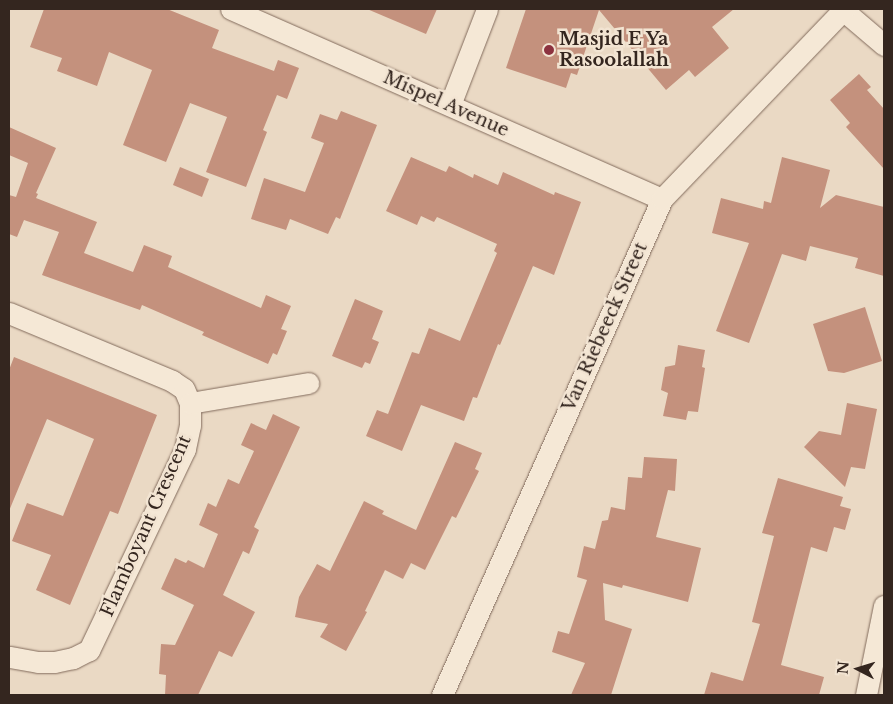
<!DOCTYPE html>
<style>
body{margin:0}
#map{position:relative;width:893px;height:704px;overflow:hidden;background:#ead9c4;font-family:"Libre Baskerville",serif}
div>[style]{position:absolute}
.building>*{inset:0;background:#c4917d}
.roads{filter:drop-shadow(0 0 1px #826b5c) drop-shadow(0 0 1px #826b5c)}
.street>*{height:21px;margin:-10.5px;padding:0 10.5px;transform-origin:10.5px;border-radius:10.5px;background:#f5e8d6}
.dots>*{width:14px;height:14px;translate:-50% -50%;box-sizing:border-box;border:2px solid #f2e4d2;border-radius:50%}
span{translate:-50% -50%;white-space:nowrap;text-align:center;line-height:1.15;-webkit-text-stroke:5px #f2e4d2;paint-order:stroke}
.poi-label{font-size:18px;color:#34261f;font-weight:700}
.left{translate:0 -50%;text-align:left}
.street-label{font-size:18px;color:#34261f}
.frame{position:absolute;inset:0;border:10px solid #34261f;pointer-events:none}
.north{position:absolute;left:833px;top:644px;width:50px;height:50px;-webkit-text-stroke:4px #f2e4d2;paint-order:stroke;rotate:275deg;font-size:14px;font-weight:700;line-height:20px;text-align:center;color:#34261f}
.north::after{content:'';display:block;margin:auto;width:18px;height:22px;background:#34261f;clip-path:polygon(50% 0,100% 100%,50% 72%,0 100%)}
</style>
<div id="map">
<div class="building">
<div style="clip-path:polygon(44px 9px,167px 9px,219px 30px,212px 48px,274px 71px,278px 60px,299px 68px,287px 99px,277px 95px,263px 130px,267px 132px,246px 187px,206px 172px,227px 117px,190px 103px,166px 162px,123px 145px,152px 70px,109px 52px,97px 86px,57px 71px,62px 58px,30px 47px)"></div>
<div style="clip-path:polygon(367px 9px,437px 9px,426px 34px)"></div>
<div style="clip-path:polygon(526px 9px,734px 9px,712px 27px,729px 48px,695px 77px,689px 70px,666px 90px,599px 10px,577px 75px,571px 73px,566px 88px,506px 68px)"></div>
<div style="clip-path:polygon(859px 74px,871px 87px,867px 90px,884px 109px,884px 169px,846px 127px,850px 123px,830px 100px)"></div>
<div style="clip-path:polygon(341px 111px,377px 125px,340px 219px,336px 217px,328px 234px,290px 219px,286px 230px,251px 219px,264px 178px,305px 192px,324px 143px,311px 138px,320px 114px,337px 120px)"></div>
<div style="clip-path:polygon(9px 127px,56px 148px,36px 193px,38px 194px,36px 198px,97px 222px,84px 253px,133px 272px,144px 245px,172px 256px,168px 267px,261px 308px,266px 295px,291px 306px,281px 329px,287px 331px,277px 355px,273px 353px,268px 364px,202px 335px,204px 332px,142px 305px,140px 310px,42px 275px,59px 232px,24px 220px,17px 237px,9px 234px,9px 195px,16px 197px,28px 163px,9px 155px)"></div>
<div style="clip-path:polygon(411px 157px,446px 172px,449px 166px,473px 178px,474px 174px,498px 185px,503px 172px,554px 195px,555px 192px,581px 202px,554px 275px,533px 266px,500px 345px,498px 344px,477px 398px,473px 397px,464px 421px,421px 405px,402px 451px,366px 436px,377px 410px,388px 414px,412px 352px,419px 354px,429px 328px,460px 341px,497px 253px,494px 251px,497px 244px,437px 217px,434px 222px,421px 216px,417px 225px,386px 211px)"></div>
<div style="clip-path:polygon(782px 157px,830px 170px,820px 208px,836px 195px,884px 207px,884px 276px,855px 268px,858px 258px,810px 246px,806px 261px,782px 254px,749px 343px,716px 331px,749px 243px,712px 233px,721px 198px,763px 209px,764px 201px,771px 203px)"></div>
<div style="clip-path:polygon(180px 167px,209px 179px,202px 197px,173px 185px)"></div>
<div style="clip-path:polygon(355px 299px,383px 311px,372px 339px,379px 342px,370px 364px,365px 362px,362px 368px,332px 356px)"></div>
<div style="clip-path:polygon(865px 307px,882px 361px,844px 373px,828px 371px,813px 324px)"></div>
<div style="clip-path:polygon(678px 345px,705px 350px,702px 367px,705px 368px,698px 412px,688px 411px,686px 420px,663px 416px,668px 393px,661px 390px,665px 367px,675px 365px)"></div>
<div style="clip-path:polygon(14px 357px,157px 415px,118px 514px,110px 511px,70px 605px,36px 590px,51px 555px,12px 541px,27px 503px,63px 516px,94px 439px,47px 419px,9px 511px,9px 370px)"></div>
<div style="clip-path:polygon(847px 403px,877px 409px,865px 469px,851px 467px,845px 487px,804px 447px,819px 431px,841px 435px)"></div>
<div style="clip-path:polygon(273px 414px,300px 427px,254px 527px,259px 530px,249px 554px,243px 551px,223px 595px,255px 612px,232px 657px,219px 651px,198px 695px,165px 695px,166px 675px,159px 674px,161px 644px,175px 645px,194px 605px,161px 589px,175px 558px,186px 563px,188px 560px,204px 568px,218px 534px,199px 525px,208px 503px,216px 507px,228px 479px,239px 484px,254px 451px,241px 445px,251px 423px,266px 430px)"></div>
<div style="clip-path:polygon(455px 442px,482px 453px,475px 469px,479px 471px,456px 518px,452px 516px,425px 570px,411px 563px,403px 579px,385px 570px,365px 611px,367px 612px,346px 651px,320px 637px,328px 624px,295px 617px,299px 597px,317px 564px,330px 571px,364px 501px,384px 511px,382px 514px,416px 530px)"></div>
<div style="clip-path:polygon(644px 457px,677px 459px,675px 491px,668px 490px,656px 537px,701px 548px,688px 602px,623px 585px,622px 588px,603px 583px,605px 620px,632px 629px,611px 695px,571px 695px,585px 663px,552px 652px,558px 631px,569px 634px,587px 580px,577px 577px,584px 546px,595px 549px,602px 521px,608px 520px,611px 507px,625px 510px,628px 477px,642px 478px)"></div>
<div style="clip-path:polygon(778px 478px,843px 497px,840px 506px,851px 509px,845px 530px,834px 527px,827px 552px,811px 547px,781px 665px,824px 677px,819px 695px,704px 695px,711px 672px,743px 681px,760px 624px,752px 622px,774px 536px,762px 533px)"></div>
</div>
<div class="roads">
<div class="street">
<div style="left:231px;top:9px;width:471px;rotate:23.8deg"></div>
<div style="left:843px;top:10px;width:54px;rotate:40.5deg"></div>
<div style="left:450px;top:105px;width:103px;rotate:-68.9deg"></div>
<div style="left:9px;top:313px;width:177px;rotate:22.6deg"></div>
<div style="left:172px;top:381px;width:14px;rotate:34deg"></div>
<div style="left:184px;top:389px;width:15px;rotate:67deg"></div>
<div style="left:190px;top:403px;width:22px;rotate:90deg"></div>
<div style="left:190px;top:425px;width:25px;rotate:102deg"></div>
<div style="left:185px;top:449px;width:223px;rotate:115.5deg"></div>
<div style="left:89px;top:650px;width:18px;rotate:153deg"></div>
<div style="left:73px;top:658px;width:19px;rotate:168deg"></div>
<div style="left:54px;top:662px;width:16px;rotate:180deg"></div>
<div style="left:38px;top:662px;width:29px;rotate:-170deg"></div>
<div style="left:190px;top:403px;width:120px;rotate:-9.6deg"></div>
<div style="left:442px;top:695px;width:543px;rotate:-66.08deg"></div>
<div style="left:662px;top:199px;width:263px;rotate:-46.2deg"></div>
<div style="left:866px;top:695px;width:91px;rotate:-78.6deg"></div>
</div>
</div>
<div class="dots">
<div style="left:549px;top:50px;background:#8c323f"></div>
</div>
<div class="poi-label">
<span class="left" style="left:559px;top:50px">Masjid E Ya<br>Rasoolallah</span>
</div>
<div class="street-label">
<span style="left:446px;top:104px;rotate:24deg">Mispel Avenue</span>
<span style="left:605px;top:327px;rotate:-66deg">Van Riebeeck Street</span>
<span style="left:146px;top:526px;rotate:-66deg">Flamboyant Crescent</span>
</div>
<div class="frame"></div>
<div class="north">N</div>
</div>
